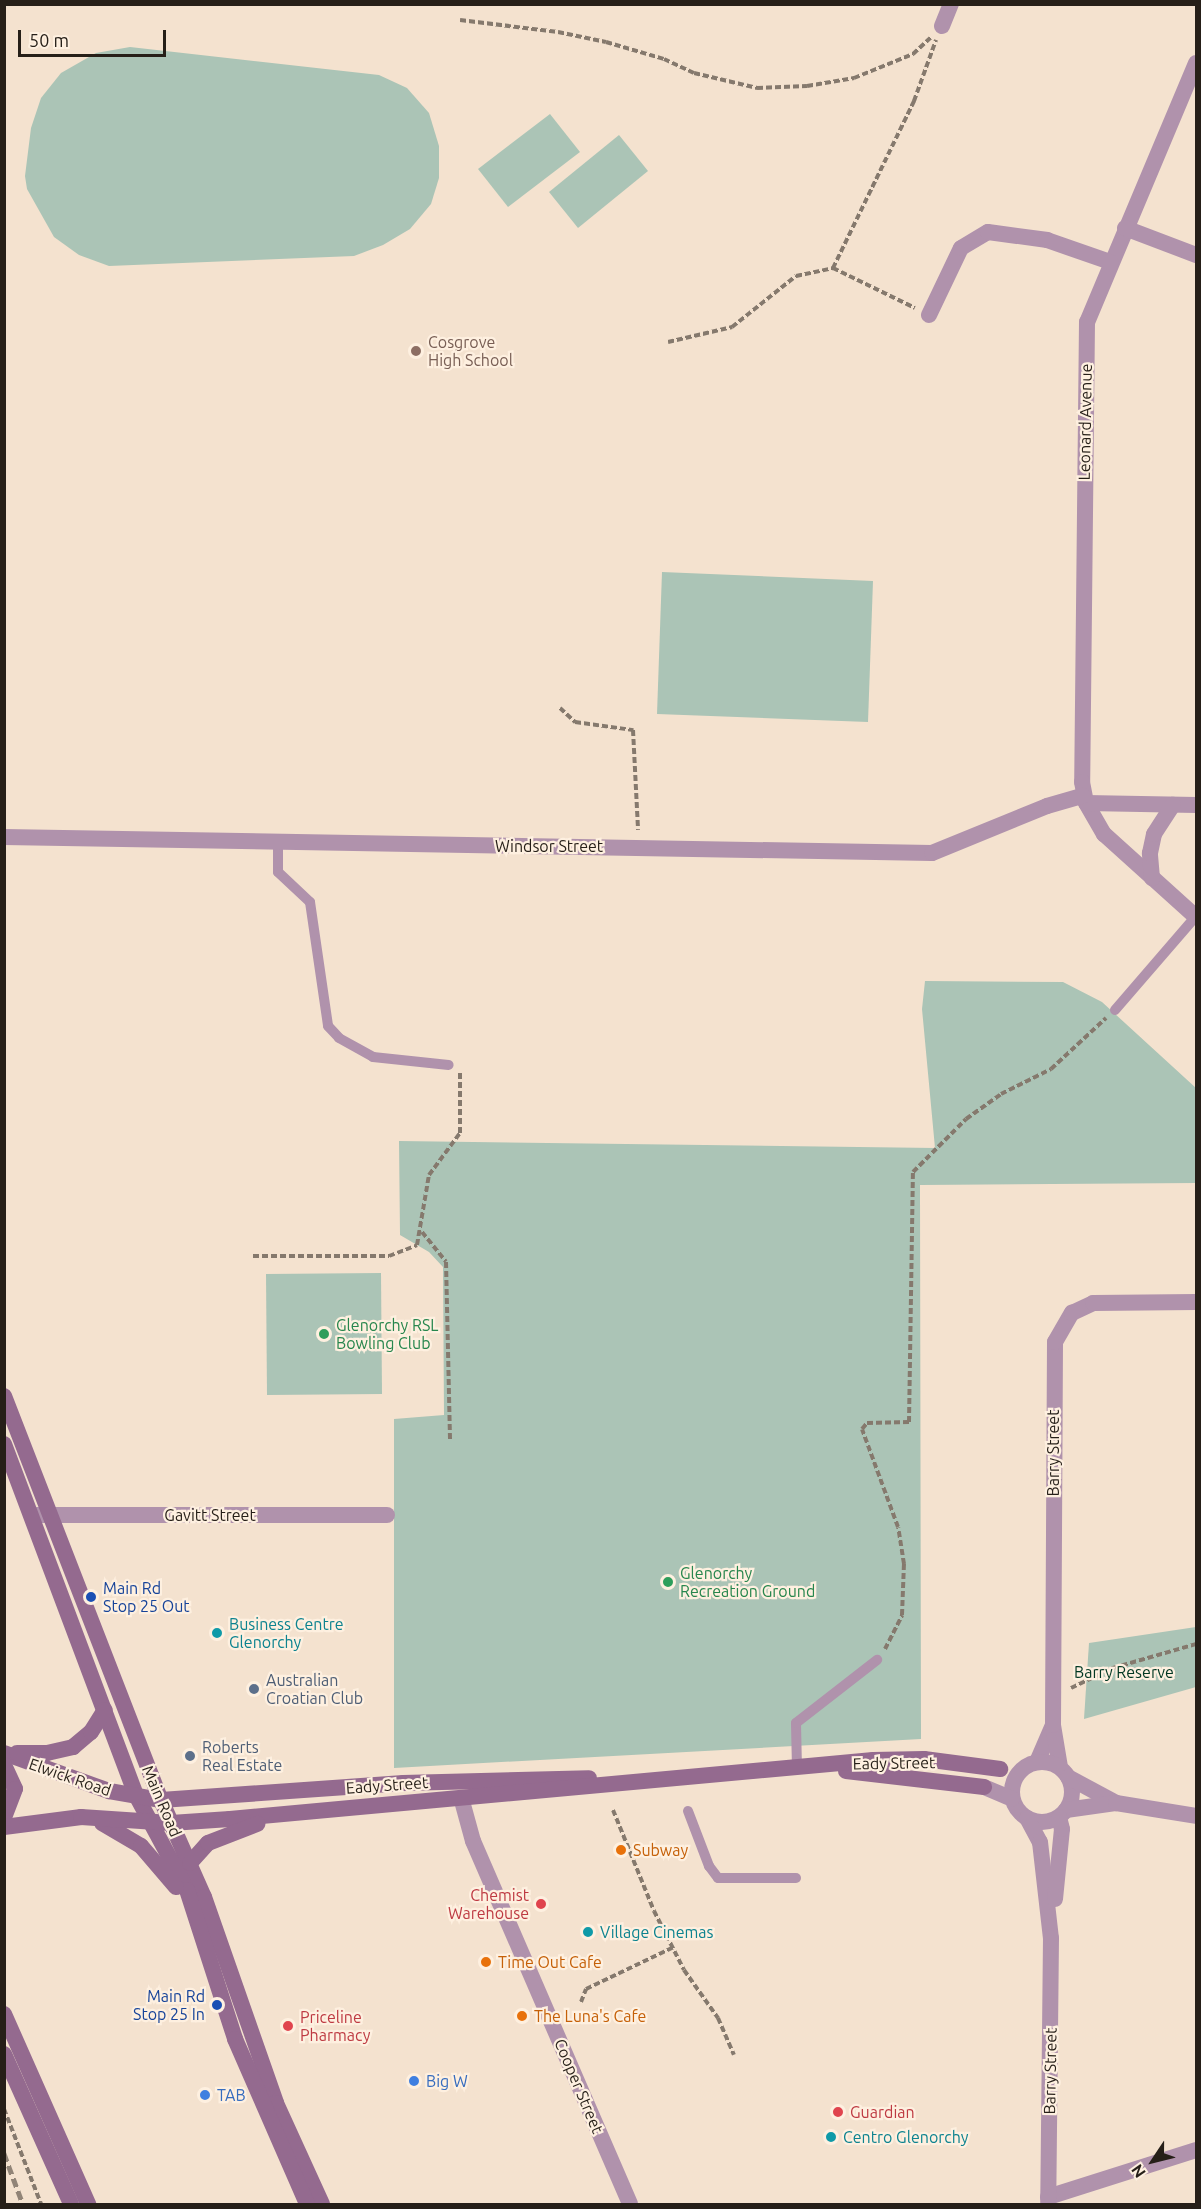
<!DOCTYPE html>
<style>
body{margin:0}
#map{position:relative;width:1201px;height:2209px;overflow:hidden;background:#f4e2cf;font-family:Ubuntu,sans-serif}
div>[style]{position:absolute}
.green>*{inset:0;background:#abc4b6}
.path>*{height:4px;margin-top:-2px;transform-origin:0;background:repeating-linear-gradient(90deg,#85796d 0 6px,transparent 0 9px)}
.service>*{height:10px;margin:-5px;padding:0 5px;transform-origin:5px;border-radius:5px;background:#b092ac}
.minor>*{height:16px;margin:-8px;padding:0 8px;transform-origin:8px;border-radius:8px;background:#b092ac}
.tertiary>*{height:16px;margin:-8px;padding:0 8px;transform-origin:8px;border-radius:8px;background:#b092ac}
.tertiary>.ring{margin:-8px;padding:0;box-sizing:content-box;background:none;border:16px solid #b092ac;border-radius:50%}
.secondary>*{height:16px;margin:-8px;padding:0 8px;transform-origin:8px;border-radius:8px;background:#946a8f}
.rail>*{height:4.5px;margin-top:-2.25px;transform-origin:0;background:repeating-linear-gradient(90deg,#918477 0 9px,transparent 0 13.5px)}
.dots>*{width:16px;height:16px;translate:-50% -50%;box-sizing:border-box;border:3px solid #fef0e0;border-radius:50%}
span{translate:-50% -50%;white-space:nowrap;text-align:center;line-height:1.15;-webkit-text-stroke:4.5px #fef0e0;paint-order:stroke}
.education-label{font-size:16px;color:#785e54}
.left{translate:0 -50%;text-align:left}
.street-label{font-size:16px;color:#261f18}
.leisure-label{font-size:16px;color:#27864d}
.transit-label{font-size:16px;color:#164399}
.right{translate:-100% -50%;text-align:right}
.culture-label{font-size:16px;color:#0d838f}
.park-label{font-size:16px;color:#013722}
.service-label{font-size:16px;color:#4e5e75}
.food-label{font-size:16px;color:#c56008}
.health-label{font-size:16px;color:#be3a42}
.shop-label{font-size:16px;color:#366cbe}
.frame{position:absolute;inset:0;border:6px solid #261f18;pointer-events:none}
.north{position:absolute;left:1123px;top:2131px;width:60px;height:60px;-webkit-text-stroke:4px #fef0e0;paint-order:stroke;rotate:235deg;font-size:16px;font-weight:700;line-height:24px;text-align:center;color:#261f18}
.north::after{content:'';display:block;margin:auto;width:21px;height:27px;background:#261f18;clip-path:polygon(50% 0,100% 100%,50% 72%,0 100%)}
.scale{position:absolute;left:18px;top:30px;width:148px;height:27px;box-sizing:border-box;border:3px solid #261f18;border-top:0;padding-left:8px;font-size:18px;line-height:21px;white-space:nowrap;color:#261f18;-webkit-text-stroke:4px #fef0e0;paint-order:stroke}
</style>
<div id="map">
<div class="green">
<div style="clip-path:polygon(130px 47px,379px 75px,407px 88px,429px 113px,439px 146px,439px 178px,431px 204px,410px 229px,383px 245px,354px 256px,109px 266px,79px 255px,54px 237px,27px 189px,25px 176px,31px 128px,41px 98px,61px 73px,96px 53px)"></div>
<div style="clip-path:polygon(550px 114px,580px 152px,508px 207px,478px 169px)"></div>
<div style="clip-path:polygon(619px 135px,648px 171px,578px 228px,549px 192px)"></div>
<div style="clip-path:polygon(662px 572px,873px 581px,868px 722px,657px 714px)"></div>
<div style="clip-path:polygon(925px 981px,1063px 982px,1102px 1002px,1196px 1088px,1196px 1183px,920px 1185px,921px 1739px,394px 1768px,394px 1419px,444px 1415px,443px 1267px,429px 1252px,400px 1235px,399px 1141px,935px 1148px,922px 1009px)"></div>
<div style="clip-path:polygon(381px 1273px,382px 1394px,267px 1395px,266px 1274px)"></div>
<div style="clip-path:polygon(1196px 1627px,1196px 1687px,1084px 1719px,1089px 1643px)"></div>
</div>
<div class="path">
<div style="left:460px;top:20px;width:99px;rotate:7deg"></div>
<div style="left:558px;top:32px;width:49px;rotate:11.8deg"></div>
<div style="left:606px;top:42px;width:60px;rotate:16.3deg"></div>
<div style="left:664px;top:59px;width:33px;rotate:25deg"></div>
<div style="left:694px;top:73px;width:65px;rotate:13.4deg"></div>
<div style="left:757px;top:88px;width:50px;rotate:-2.3deg"></div>
<div style="left:807px;top:86px;width:48px;rotate:-9.7deg"></div>
<div style="left:854px;top:78px;width:64px;rotate:-22.1deg"></div>
<div style="left:913px;top:54px;width:25px;rotate:-43deg"></div>
<div style="left:833px;top:268px;width:91px;rotate:26deg"></div>
<div style="left:668px;top:342px;width:66px;rotate:-13.2deg"></div>
<div style="left:732px;top:327px;width:82px;rotate:-38.6deg"></div>
<div style="left:796px;top:276px;width:38px;rotate:-12deg"></div>
<div style="left:833px;top:268px;width:186px;rotate:-64.1deg"></div>
<div style="left:914px;top:101px;width:65px;rotate:-70.2deg"></div>
<div style="left:560px;top:708px;width:21px;rotate:43deg"></div>
<div style="left:575px;top:722px;width:59px;rotate:7.9deg"></div>
<div style="left:633px;top:730px;width:100px;rotate:87.1deg"></div>
<div style="left:422px;top:1232px;width:38px;rotate:51deg"></div>
<div style="left:446px;top:1262px;width:180px;rotate:88.7deg"></div>
<div style="left:253px;top:1256px;width:136px"></div>
<div style="left:389px;top:1256px;width:30px;rotate:-21deg"></div>
<div style="left:417px;top:1245px;width:71px;rotate:-80.3deg"></div>
<div style="left:429px;top:1175px;width:52px;rotate:-53.6deg"></div>
<div style="left:460px;top:1133px;width:60px;rotate:-90deg"></div>
<div style="left:885px;top:1649px;width:38px;rotate:-63deg"></div>
<div style="left:902px;top:1615px;width:51px;rotate:-87.8deg"></div>
<div style="left:904px;top:1564px;width:37px;rotate:-99deg"></div>
<div style="left:898px;top:1527px;width:104px;rotate:-110.2deg"></div>
<div style="left:862px;top:1429px;width:8px;rotate:-50deg"></div>
<div style="left:867px;top:1423px;width:42px;rotate:-1.4deg"></div>
<div style="left:909px;top:1422px;width:250px;rotate:-89.1deg"></div>
<div style="left:913px;top:1172px;width:75px;rotate:-45deg"></div>
<div style="left:966px;top:1119px;width:43px;rotate:-35.5deg"></div>
<div style="left:1001px;top:1094px;width:56px;rotate:-26.6deg"></div>
<div style="left:1051px;top:1069px;width:75px;rotate:-42.8deg"></div>
<div style="left:1071px;top:1688px;width:47px;rotate:-25.5deg"></div>
<div style="left:1113px;top:1668px;width:86px;rotate:-16.1deg"></div>
<div style="left:613px;top:1810px;width:109px;rotate:67.9deg"></div>
<div style="left:654px;top:1911px;width:66px;rotate:63deg"></div>
<div style="left:684px;top:1970px;width:59px;rotate:54.7deg"></div>
<div style="left:718px;top:2018px;width:40px;rotate:66.6deg"></div>
<div style="left:581px;top:2002px;width:14px;rotate:-69deg"></div>
<div style="left:586px;top:1989px;width:98px;rotate:-25.5deg"></div>
<div style="left:4px;top:2109px;width:102px;rotate:68.7deg"></div>
</div>
<div class="service">
<div style="left:278px;top:841px;width:31px;rotate:90deg"></div>
<div style="left:278px;top:872px;width:44px;rotate:43.2deg"></div>
<div style="left:310px;top:902px;width:125px;rotate:81.7deg"></div>
<div style="left:328px;top:1026px;width:16px;rotate:47deg"></div>
<div style="left:339px;top:1038px;width:39px;rotate:29deg"></div>
<div style="left:373px;top:1057px;width:76px;rotate:6deg"></div>
<div style="left:1115px;top:1010px;width:124px;rotate:-49.2deg"></div>
<div style="left:797px;top:1768px;width:45px;rotate:-91.3deg"></div>
<div style="left:796px;top:1723px;width:103px;rotate:-37.9deg"></div>
<div style="left:688px;top:1811px;width:59px;rotate:69.1deg"></div>
<div style="left:709px;top:1866px;width:15px;rotate:53deg"></div>
<div style="left:718px;top:1878px;width:78px"></div>
</div>
<div class="minor">
<div style="left:942px;top:26px;width:24px;rotate:-68deg"></div>
<div style="left:1196px;top:63px;width:281px;rotate:112.8deg"></div>
<div style="left:1087px;top:322px;width:460px;rotate:90.6deg"></div>
<div style="left:1082px;top:782px;width:21px;rotate:79deg"></div>
<div style="left:1086px;top:803px;width:36px;rotate:60deg"></div>
<div style="left:1104px;top:834px;width:124px;rotate:42.1deg"></div>
<div style="left:1125px;top:228px;width:76px;rotate:20.8deg"></div>
<div style="left:929px;top:315px;width:74px;rotate:-64.5deg"></div>
<div style="left:961px;top:248px;width:31px;rotate:-31deg"></div>
<div style="left:988px;top:232px;width:60px;rotate:7.7deg"></div>
<div style="left:1047px;top:240px;width:67px;rotate:19.2deg"></div>
<div style="left:1086px;top:803px;width:110px;rotate:1deg"></div>
<div style="left:4px;top:837px;width:928px;rotate:0.99deg"></div>
<div style="left:932px;top:853px;width:124px;rotate:-22.2deg"></div>
<div style="left:1047px;top:806px;width:37px;rotate:-16deg"></div>
<div style="left:1152px;top:878px;width:25px;rotate:-95deg"></div>
<div style="left:1150px;top:853px;width:19px;rotate:-78deg"></div>
<div style="left:1154px;top:834px;width:35px;rotate:-57deg"></div>
<div style="left:37px;top:1515px;width:350px"></div>
<div style="left:1037px;top:1762px;width:40px;rotate:-66.6deg"></div>
<div style="left:1060px;top:1767px;width:43px;rotate:-99.5deg"></div>
<div style="left:1053px;top:1725px;width:383px;rotate:-89.7deg"></div>
<div style="left:1055px;top:1342px;width:34px;rotate:-60deg"></div>
<div style="left:1072px;top:1313px;width:23px;rotate:-25deg"></div>
<div style="left:1093px;top:1303px;width:103px;rotate:-0.6deg"></div>
<div style="left:462px;top:1801px;width:41px;rotate:74.6deg"></div>
<div style="left:473px;top:1841px;width:395px;rotate:66.6deg"></div>
<div style="left:1048px;top:2197px;width:155px;rotate:-17.6deg"></div>
</div>
<div class="tertiary">
<div class="ring" style="left:1012px;top:1762px;width:44px;height:44px"></div>
<div style="left:1068px;top:1777px;width:55px;rotate:28.4deg"></div>
<div style="left:984px;top:1787px;width:30px;rotate:23deg"></div>
<div style="left:1066px;top:1810px;width:50px;rotate:-8deg"></div>
<div style="left:1116px;top:1803px;width:81px;rotate:9.2deg"></div>
<div style="left:1027px;top:1818px;width:27px;rotate:62deg"></div>
<div style="left:1040px;top:1842px;width:97px;rotate:83.5deg"></div>
<div style="left:1051px;top:1938px;width:266px;rotate:90.6deg"></div>
<div style="left:1055px;top:1899px;width:70px;rotate:-84.3deg"></div>
<div style="left:1062px;top:1829px;width:12px;rotate:-104deg"></div>
</div>
<div class="secondary">
<div style="left:4px;top:1396px;width:433px;rotate:68.8deg"></div>
<div style="left:161px;top:1800px;width:106px;rotate:66.1deg"></div>
<div style="left:204px;top:1897px;width:218px;rotate:70.7deg"></div>
<div style="left:276px;top:2103px;width:111px;rotate:65.5deg"></div>
<div style="left:4px;top:1444px;width:377px;rotate:69.4deg"></div>
<div style="left:137px;top:1797px;width:106px;rotate:61.7deg"></div>
<div style="left:187px;top:1890px;width:157px;rotate:72.1deg"></div>
<div style="left:235px;top:2039px;width:180px;rotate:66.4deg"></div>
<div style="left:4px;top:1753px;width:112px;rotate:19.9deg"></div>
<div style="left:109px;top:1791px;width:53px;rotate:9.8deg"></div>
<div style="left:161px;top:1800px;width:243px;rotate:-4deg"></div>
<div style="left:403px;top:1783px;width:186px;rotate:-1.5deg"></div>
<div style="left:17px;top:1753px;width:30px"></div>
<div style="left:47px;top:1753px;width:27px;rotate:-13deg"></div>
<div style="left:73px;top:1747px;width:23px;rotate:-40deg"></div>
<div style="left:91px;top:1732px;width:26px;rotate:-58deg"></div>
<div style="left:4px;top:1765px;width:26px;rotate:65deg"></div>
<div style="left:15px;top:1789px;width:31px;rotate:111deg"></div>
<div style="left:846px;top:1771px;width:139px;rotate:6.6deg"></div>
<div style="left:102px;top:1823px;width:45px;rotate:30.5deg"></div>
<div style="left:141px;top:1846px;width:54px;rotate:49.5deg"></div>
<div style="left:4px;top:1827px;width:78px;rotate:-7.4deg"></div>
<div style="left:81px;top:1817px;width:90px;rotate:3.8deg"></div>
<div style="left:171px;top:1823px;width:59px;rotate:-3.9deg"></div>
<div style="left:230px;top:1819px;width:646px;rotate:-5.24deg"></div>
<div style="left:873px;top:1760px;width:51px;rotate:-1.1deg"></div>
<div style="left:924px;top:1759px;width:77px;rotate:7.5deg"></div>
<div style="left:190px;top:1863px;width:27px;rotate:-48deg"></div>
<div style="left:208px;top:1843px;width:53px;rotate:-21.2deg"></div>
<div style="left:4px;top:2014px;width:208px;rotate:66.1deg"></div>
<div style="left:4px;top:2054px;width:164px;rotate:65.9deg"></div>
</div>
<div class="rail">
<div style="left:4px;top:2153px;width:54px;rotate:69.6deg"></div>
</div>
<div class="dots">
<div style="left:416px;top:351px;background:#8d6e63"></div>
<div style="left:324px;top:1334px;background:#2e9e5b"></div>
<div style="left:668px;top:1582px;background:#2e9e5b"></div>
<div style="left:91px;top:1597px;background:#1a4fb4"></div>
<div style="left:217px;top:1633px;background:#0f9aa8"></div>
<div style="left:254px;top:1689px;background:#5c6f8a"></div>
<div style="left:190px;top:1756px;background:#5c6f8a"></div>
<div style="left:621px;top:1850px;background:#e8710a"></div>
<div style="left:541px;top:1904px;background:#e0444e"></div>
<div style="left:588px;top:1932px;background:#0f9aa8"></div>
<div style="left:486px;top:1962px;background:#e8710a"></div>
<div style="left:217px;top:2005px;background:#1a4fb4"></div>
<div style="left:522px;top:2016px;background:#e8710a"></div>
<div style="left:288px;top:2026px;background:#e0444e"></div>
<div style="left:414px;top:2081px;background:#3f7fe0"></div>
<div style="left:205px;top:2095px;background:#3f7fe0"></div>
<div style="left:838px;top:2112px;background:#e0444e"></div>
<div style="left:831px;top:2137px;background:#0f9aa8"></div>
</div>
<div class="education-label">
<span class="left" style="left:428px;top:351px">Cosgrove<br>High School</span>
</div>
<div class="street-label">
<span style="left:1085px;top:422px;rotate:-89deg">Leonard Avenue</span>
<span style="left:549px;top:846px">Windsor Street</span>
<span style="left:1053px;top:1453px;rotate:-90deg">Barry Street</span>
<span style="left:210px;top:1515px">Gavitt Street</span>
<span style="left:894px;top:1763px;rotate:-1deg">Eady Street</span>
<span style="left:70px;top:1777px;rotate:19deg">Elwick Road</span>
<span style="left:387px;top:1785px;rotate:-4deg">Eady Street</span>
<span style="left:162px;top:1801px;rotate:67deg">Main Road</span>
<span style="left:1050px;top:2071px;rotate:-89deg">Barry Street</span>
<span style="left:579px;top:2086px;rotate:67deg">Cooper Street</span>
</div>
<div class="leisure-label">
<span class="left" style="left:336px;top:1334px">Glenorchy RSL<br>Bowling Club</span>
<span class="left" style="left:680px;top:1582px">Glenorchy<br>Recreation Ground</span>
</div>
<div class="transit-label">
<span class="left" style="left:103px;top:1597px">Main Rd<br>Stop 25 Out</span>
<span class="right" style="left:205px;top:2005px">Main Rd<br>Stop 25 In</span>
</div>
<div class="culture-label">
<span class="left" style="left:229px;top:1633px">Business Centre<br>Glenorchy</span>
<span class="left" style="left:600px;top:1932px">Village Cinemas</span>
<span class="left" style="left:843px;top:2137px">Centro Glenorchy</span>
</div>
<div class="park-label">
<span style="left:1124px;top:1672px">Barry Reserve</span>
</div>
<div class="service-label">
<span class="left" style="left:266px;top:1689px">Australian<br>Croatian Club</span>
<span class="left" style="left:202px;top:1756px">Roberts<br>Real Estate</span>
</div>
<div class="food-label">
<span class="left" style="left:633px;top:1850px">Subway</span>
<span class="left" style="left:498px;top:1962px">Time Out Cafe</span>
<span class="left" style="left:534px;top:2016px">The Luna's Cafe</span>
</div>
<div class="health-label">
<span class="right" style="left:529px;top:1904px">Chemist<br>Warehouse</span>
<span class="left" style="left:300px;top:2026px">Priceline<br>Pharmacy</span>
<span class="left" style="left:850px;top:2112px">Guardian</span>
</div>
<div class="shop-label">
<span class="left" style="left:426px;top:2081px">Big W</span>
<span class="left" style="left:217px;top:2095px">TAB</span>
</div>
<div class="frame"></div>
<div class="north">N</div>
<div class="scale">50 m</div>
</div>
